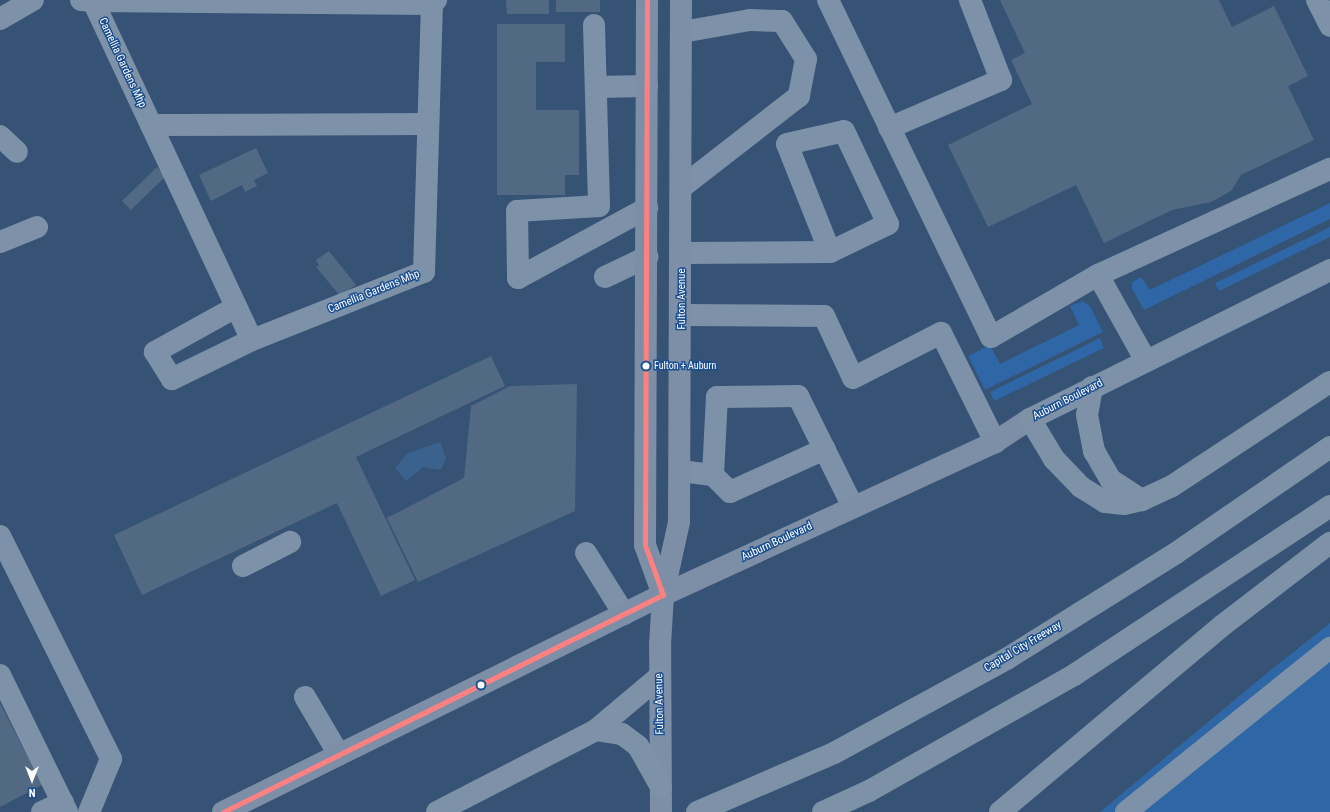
<!DOCTYPE html>
<style>
body{margin:0}
#map{position:relative;width:1330px;height:812px;overflow:hidden;background:#365274;font-family:"Roboto Condensed",sans-serif}
div>[style]{position:absolute}
.green>*{inset:0;background:#2f66a5}
.water>*{inset:0;background:#3b618d}
.building>*{inset:0;background:#526984}
.minor>*{height:22px;margin:-11px;padding:0 11px;transform-origin:11px;border-radius:11px;background:#7d92a8}
.major>*{height:22px;margin:-11px;padding:0 11px;transform-origin:11px;border-radius:11px;background:#7d8ea7}
.highway>*{height:22px;margin:-11px;padding:0 11px;transform-origin:11px;border-radius:11px;background:#7e92a7}
.bus-1>*{height:5px;margin:-2.5px;padding:0 2.5px;transform-origin:2.5px;border-radius:2.5px;background:#ff8080}
.dots>*{width:11px;height:11px;translate:-50% -50%;box-sizing:border-box;border:2px solid #1b4f8f;border-radius:50%}
span{translate:-50% -50%;white-space:nowrap;text-align:center;line-height:1.15;-webkit-text-stroke:3px #1b4f8f;paint-order:stroke}
.bus-label{font-size:10px;color:#fff}
.left{translate:0 -50%;text-align:left}
.street-label{font-size:11px;color:#fff}
.north{position:absolute;left:12px;top:760px;width:40px;height:40px;-webkit-text-stroke:3px #1b4f8f;paint-order:stroke;rotate:180deg;font-size:11px;font-weight:700;line-height:16px;text-align:center;color:#fff}
.north::after{content:'';display:block;margin:auto;width:14px;height:18px;background:#fff;clip-path:polygon(50% 0,100% 100%,50% 72%,0 100%)}
</style>
<div id="map">
<div class="green">
<div style="clip-path:polygon(1330px 203px,1330px 219px,1144px 310px,1132px 289px,1132px 282px,1141px 277px,1150px 290px)"></div>
<div style="clip-path:polygon(1330px 227px,1330px 237px,1219px 291px,1215px 283px)"></div>
<div style="clip-path:polygon(1083px 301px,1090px 306px,1103px 332px,985px 390px,968px 356px,990px 345px,1000px 364px,1079px 325px,1070px 306px)"></div>
<div style="clip-path:polygon(1100px 338px,1104px 348px,994px 401px,990px 392px)"></div>
<div style="clip-path:polygon(1330px 623px,1330px 812px,1100px 812px,1267px 673px)"></div>
</div>
<div class="water">
<div style="clip-path:polygon(440px 442px,446px 458px,441px 470px,423px 467px,406px 481px,395px 468px,408px 453px)"></div>
</div>
<div class="building">
<div style="clip-path:polygon(506px 0,549px 0,549px 14px,507px 14px)"></div>
<div style="clip-path:polygon(556px 0,600px 0,600px 12px,556px 12px)"></div>
<div style="clip-path:polygon(1000px 0,1219px 0,1232px 27px,1274px 6px,1308px 76px,1288px 86px,1314px 140px,1241px 175px,1231px 191px,1211px 202px,1172px 210px,1104px 243px,1076px 185px,988px 227px,948px 145px,1032px 104px,1011px 60px,1025px 53px)"></div>
<div style="clip-path:polygon(497px 24px,565px 24px,565px 62px,536px 62px,536px 110px,579px 110px,579px 175px,565px 175px,565px 195px,497px 195px)"></div>
<div style="clip-path:polygon(256px 148px,268px 173px,254px 180px,257px 186px,245px 192px,242px 185px,211px 201px,199px 175px)"></div>
<div style="clip-path:polygon(157px 167px,166px 176px,131px 210px,122px 201px)"></div>
<div style="clip-path:polygon(329px 251px,356px 285px,340px 296px,316px 267px,319px 265px,316px 260px)"></div>
<div style="clip-path:polygon(491px 356px,505px 386px,356px 457px,415px 580px,381px 596px,337px 503px,142px 595px,114px 535px)"></div>
<div style="clip-path:polygon(577px 384px,575px 511px,418px 582px,387px 518px,464px 478px,471px 406px,510px 386px)"></div>
<div style="clip-path:polygon(0 703px,42px 785px,0 807px)"></div>
</div>
<div class="minor">
<div style="left:81px;top:0;width:12px;rotate:5deg"></div>
<div style="left:93px;top:1px;width:374px;rotate:64.9deg"></div>
<div style="left:828px;top:0;width:374px;rotate:64.2deg"></div>
<div style="left:991px;top:337px;width:124px;rotate:-30.1deg"></div>
<div style="left:1098px;top:275px;width:98px;rotate:60.8deg"></div>
<div style="left:1317px;top:0;width:29px;rotate:63deg"></div>
<div style="left:93px;top:1px;width:339px;rotate:0.5deg"></div>
<div style="left:432px;top:4px;width:6px;rotate:-45deg"></div>
<div style="left:0;top:19px;width:38px;rotate:-30deg"></div>
<div style="left:594px;top:25px;width:181px;rotate:88.4deg"></div>
<div style="left:599px;top:206px;width:82px;rotate:176.5deg"></div>
<div style="left:517px;top:211px;width:67px;rotate:89.1deg"></div>
<div style="left:518px;top:278px;width:147px;rotate:-28.5deg"></div>
<div style="left:682px;top:32px;width:69px;rotate:-10deg"></div>
<div style="left:750px;top:20px;width:32px;rotate:2deg"></div>
<div style="left:782px;top:21px;width:45px;rotate:57.7deg"></div>
<div style="left:806px;top:59px;width:38px;rotate:101deg"></div>
<div style="left:799px;top:96px;width:148px;rotate:142.1deg"></div>
<div style="left:596px;top:87px;width:51px;rotate:-1.1deg"></div>
<div style="left:151px;top:125px;width:277px;rotate:-0.2deg"></div>
<div style="left:889px;top:128px;width:122px;rotate:-23.2deg"></div>
<div style="left:1001px;top:80px;width:86px;rotate:-111.2deg"></div>
<div style="left:0;top:136px;width:23px;rotate:43deg"></div>
<div style="left:0;top:242px;width:40px;rotate:-22deg"></div>
<div style="left:682px;top:253px;width:148px;rotate:-0.4deg"></div>
<div style="left:830px;top:252px;width:116px;rotate:-111.7deg"></div>
<div style="left:787px;top:144px;width:58px;rotate:-12.8deg"></div>
<div style="left:844px;top:131px;width:103px;rotate:64.7deg"></div>
<div style="left:888px;top:224px;width:64px;rotate:154.2deg"></div>
<div style="left:1098px;top:275px;width:255px;rotate:-24.6deg"></div>
<div style="left:605px;top:277px;width:47px;rotate:-25.5deg"></div>
<div style="left:236px;top:307px;width:93px;rotate:150.9deg"></div>
<div style="left:155px;top:352px;width:32px;rotate:58deg"></div>
<div style="left:172px;top:379px;width:89px;rotate:-26deg"></div>
<div style="left:252px;top:340px;width:185px;rotate:-21.6deg"></div>
<div style="left:424px;top:272px;width:268px;rotate:-88.3deg"></div>
<div style="left:682px;top:315px;width:142px;rotate:0.4deg"></div>
<div style="left:824px;top:316px;width:68px;rotate:64.9deg"></div>
<div style="left:853px;top:378px;width:99px;rotate:-27.1deg"></div>
<div style="left:941px;top:333px;width:122px;rotate:63.6deg"></div>
<div style="left:1030px;top:419px;width:335px;rotate:-26.4deg"></div>
<div style="left:680px;top:471px;width:33px;rotate:7deg"></div>
<div style="left:713px;top:475px;width:78px;rotate:-87.1deg"></div>
<div style="left:717px;top:397px;width:81px;rotate:-0.7deg"></div>
<div style="left:798px;top:396px;width:124px;rotate:63.6deg"></div>
<div style="left:713px;top:475px;width:24px;rotate:45deg"></div>
<div style="left:730px;top:492px;width:104px;rotate:-24.4deg"></div>
<div style="left:0;top:536px;width:249px;rotate:63.5deg"></div>
<div style="left:111px;top:759px;width:57px;rotate:112.5deg"></div>
<div style="left:586px;top:553px;width:72px;rotate:58.1deg"></div>
<div style="left:243px;top:566px;width:53px;rotate:-27.1deg"></div>
<div style="left:0;top:675px;width:153px;rotate:63.9deg"></div>
<div style="left:305px;top:697px;width:65px;rotate:59.5deg"></div>
<div style="left:42px;top:812px;width:23px;rotate:-25deg"></div>
<div style="left:1126px;top:812px;width:262px;rotate:-38.8deg"></div>
</div>
<div class="major">
<div style="left:647px;top:0;width:545px;rotate:90.21deg"></div>
<div style="left:645px;top:545px;width:53px;rotate:70.2deg"></div>
<div style="left:223px;top:812px;width:491px;rotate:-26.3deg"></div>
<div style="left:663px;top:595px;width:366px;rotate:-24.7deg"></div>
<div style="left:995px;top:442px;width:42px;rotate:-33.3deg"></div>
<div style="left:661px;top:812px;width:167px;rotate:-90.3deg"></div>
<div style="left:660px;top:645px;width:50px;rotate:-86.6deg"></div>
<div style="left:663px;top:595px;width:75px;rotate:-77.6deg"></div>
<div style="left:679px;top:522px;width:522px;rotate:-89.78deg"></div>
</div>
<div class="highway">
<div style="left:1092px;top:387px;width:28px;rotate:100deg"></div>
<div style="left:1087px;top:415px;width:37px;rotate:79deg"></div>
<div style="left:1094px;top:451px;width:34px;rotate:60deg"></div>
<div style="left:1111px;top:480px;width:37px;rotate:33deg"></div>
<div style="left:1030px;top:419px;width:47px;rotate:59deg"></div>
<div style="left:1054px;top:459px;width:39px;rotate:46deg"></div>
<div style="left:1081px;top:487px;width:28px;rotate:32deg"></div>
<div style="left:1105px;top:502px;width:19px;rotate:6deg"></div>
<div style="left:1124px;top:504px;width:18px;rotate:-13deg"></div>
<div style="left:1142px;top:500px;width:33px;rotate:-25deg"></div>
<div style="left:1172px;top:486px;width:189px;rotate:-33.4deg"></div>
<div style="left:596px;top:730px;width:26px;rotate:9deg"></div>
<div style="left:622px;top:734px;width:20px;rotate:37deg"></div>
<div style="left:638px;top:746px;width:47px;rotate:60.7deg"></div>
<div style="left:437px;top:812px;width:179px;rotate:-27.3deg"></div>
<div style="left:596px;top:730px;width:82px;rotate:-40.1deg"></div>
<div style="left:697px;top:812px;width:149px;rotate:-23.3deg"></div>
<div style="left:834px;top:753px;width:198px;rotate:-28.6deg"></div>
<div style="left:1008px;top:658px;width:198px;rotate:-32deg"></div>
<div style="left:1176px;top:553px;width:187px;rotate:-34.5deg"></div>
<div style="left:823px;top:812px;width:51px;rotate:-24.5deg"></div>
<div style="left:869px;top:791px;width:236px;rotate:-29.5deg"></div>
<div style="left:1074px;top:675px;width:307px;rotate:-33.4deg"></div>
<div style="left:1000px;top:812px;width:291px;rotate:-40deg"></div>
<div style="left:1223px;top:625px;width:135px;rotate:-37.5deg"></div>
</div>
<div class="bus-1">
<div style="left:647px;top:0;width:545px;rotate:90.21deg"></div>
<div style="left:645px;top:545px;width:53px;rotate:70.2deg"></div>
<div style="left:223px;top:812px;width:491px;rotate:-26.3deg"></div>
</div>
<div class="dots">
<div style="left:646px;top:366px;background:#fff"></div>
<div style="left:481px;top:685px;background:#fff"></div>
</div>
<div class="bus-label">
<span class="left" style="left:654px;top:366px">Fulton + Auburn</span>
</div>
<div class="street-label">
<span style="left:122px;top:63px;rotate:65deg">Camellia Gardens Mhp</span>
<span style="left:374px;top:292px;rotate:-22deg">Camellia Gardens Mhp</span>
<span style="left:682px;top:299px;rotate:-90deg">Fulton Avenue</span>
<span style="left:1068px;top:400px;rotate:-27deg">Auburn Boulevard</span>
<span style="left:777px;top:542px;rotate:-25deg">Auburn Boulevard</span>
<span style="left:1023px;top:647px;rotate:-31deg">Capital City Freeway</span>
<span style="left:660px;top:704px;rotate:-91deg">Fulton Avenue</span>
</div>
<div class="north">N</div>
</div>
